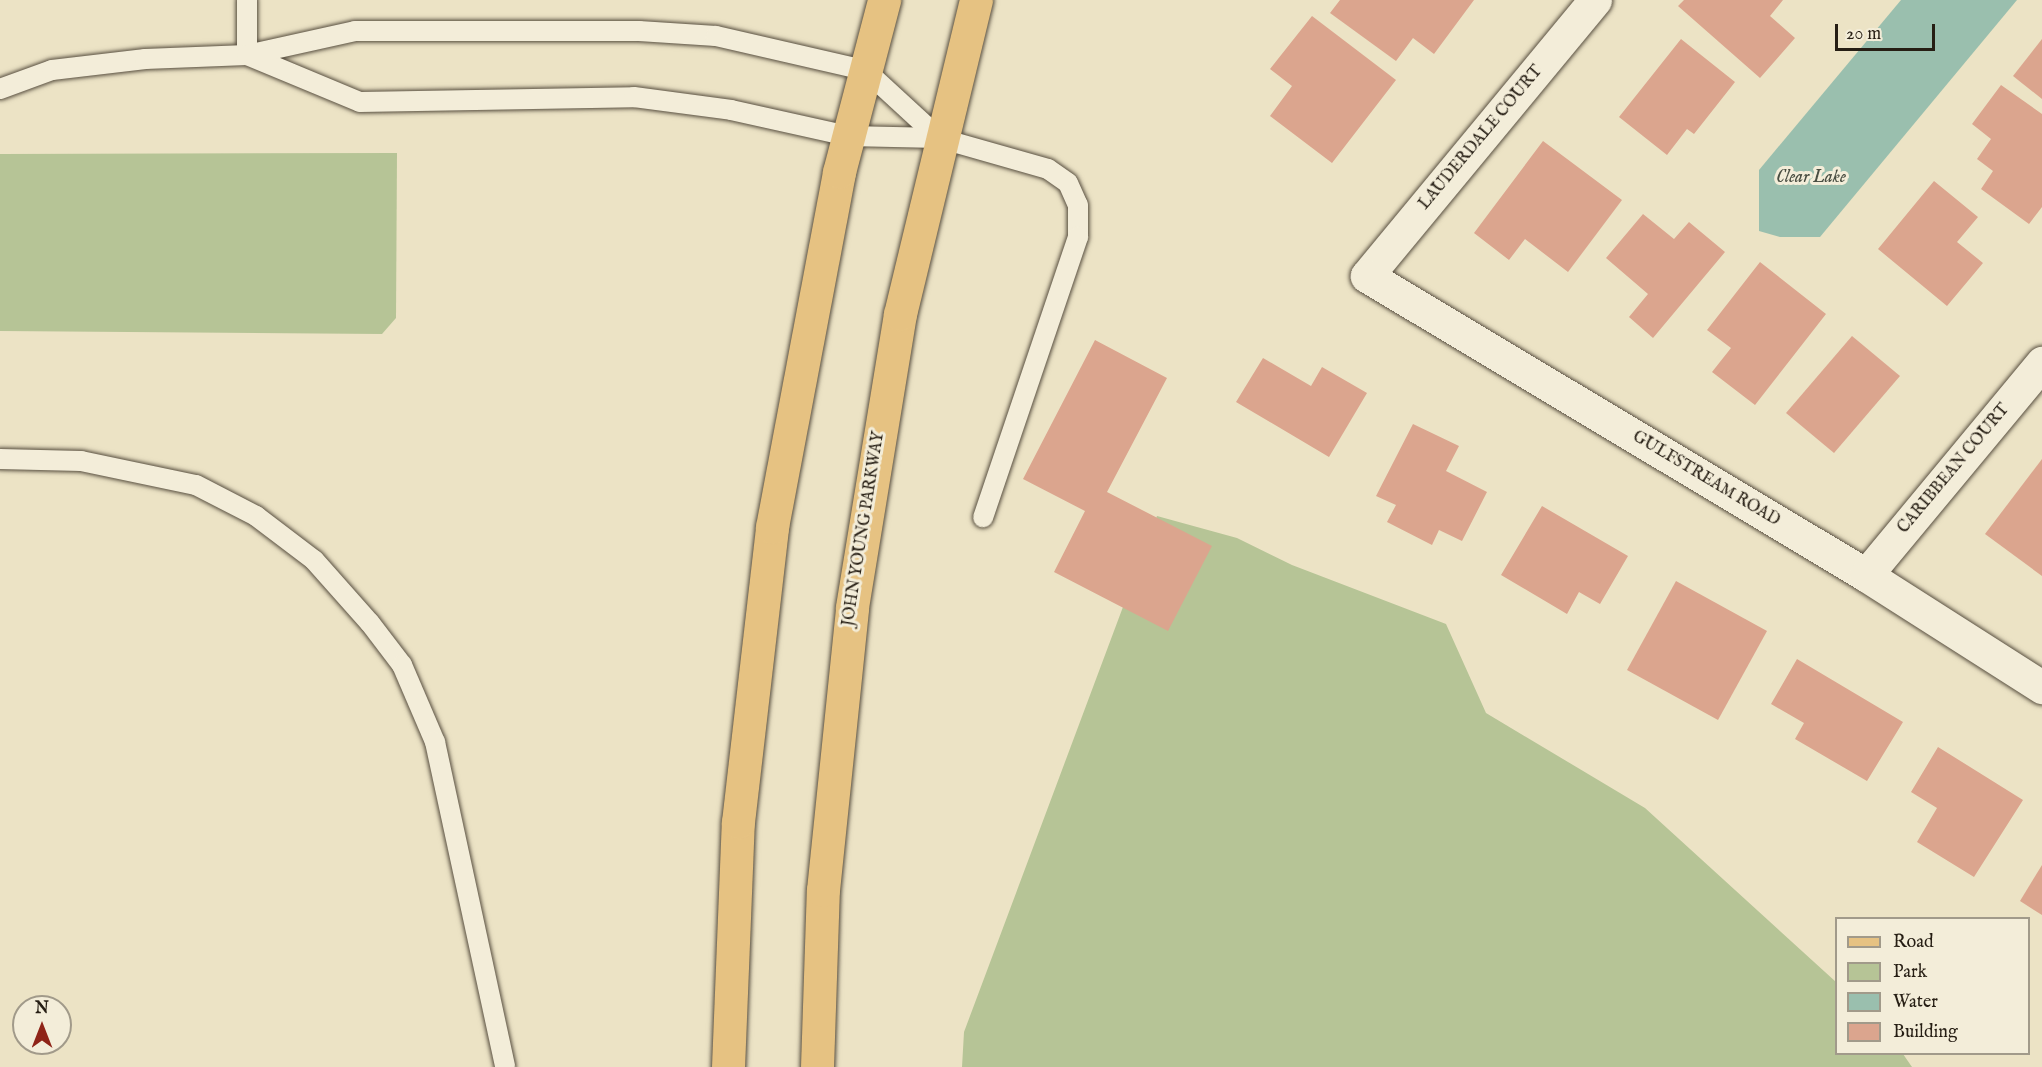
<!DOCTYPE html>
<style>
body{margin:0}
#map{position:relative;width:2042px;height:1067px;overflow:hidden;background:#ece3c5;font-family:"IM FELL English",serif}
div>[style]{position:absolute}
.green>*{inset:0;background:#b6c496}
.water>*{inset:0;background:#9abfae}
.building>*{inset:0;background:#dba58e}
.roads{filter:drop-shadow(0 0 2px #584f40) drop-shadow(0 0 2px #584f40)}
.lane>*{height:20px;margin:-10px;padding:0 10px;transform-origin:10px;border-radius:10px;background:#f3edd9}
.street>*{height:33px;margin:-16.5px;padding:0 16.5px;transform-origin:16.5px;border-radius:16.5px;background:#f3edd9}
.primary>*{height:33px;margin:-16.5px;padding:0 16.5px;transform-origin:16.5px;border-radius:16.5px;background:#e6c282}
span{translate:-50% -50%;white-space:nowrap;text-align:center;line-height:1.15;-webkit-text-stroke:6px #f3edd9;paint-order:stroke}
.street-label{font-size:16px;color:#261e14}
.water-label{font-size:18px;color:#494e42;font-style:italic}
.legend{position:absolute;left:1835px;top:917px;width:195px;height:138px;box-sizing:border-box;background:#f3edd9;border:2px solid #a19a8a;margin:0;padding:8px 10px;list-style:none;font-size:18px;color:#261e14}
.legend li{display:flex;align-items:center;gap:12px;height:30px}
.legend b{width:30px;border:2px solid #a19a8a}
.north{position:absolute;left:12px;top:995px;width:60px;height:60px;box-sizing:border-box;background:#f3edd9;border:2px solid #a19a8a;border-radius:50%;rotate:0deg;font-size:16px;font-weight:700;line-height:24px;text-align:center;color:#261e14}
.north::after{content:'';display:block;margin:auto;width:21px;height:27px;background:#8f2418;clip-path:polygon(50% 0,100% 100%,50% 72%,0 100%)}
.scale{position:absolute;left:1835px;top:24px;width:100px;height:27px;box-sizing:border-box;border:3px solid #261e14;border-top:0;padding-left:8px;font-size:18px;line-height:21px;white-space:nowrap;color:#261e14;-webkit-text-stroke:4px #f3edd9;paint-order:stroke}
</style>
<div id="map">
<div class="green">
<div style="clip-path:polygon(397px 153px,396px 318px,382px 334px,0 331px,0 154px)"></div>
<div style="clip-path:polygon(1157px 516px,1237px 538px,1292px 565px,1446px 624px,1486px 713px,1645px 808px,1836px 982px,1836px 1054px,1903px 1054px,1912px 1067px,962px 1067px,964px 1032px)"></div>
</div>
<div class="water">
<div style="clip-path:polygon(1901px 0,2017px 0,1820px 237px,1780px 237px,1759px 231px,1759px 170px)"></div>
</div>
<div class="building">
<div style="clip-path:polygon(1340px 0,1474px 0,1434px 54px,1413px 38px,1396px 61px,1330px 13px)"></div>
<div style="clip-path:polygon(1684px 0,1783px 0,1770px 16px,1795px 38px,1760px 78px,1678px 6px)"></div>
<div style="clip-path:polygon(1312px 16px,1396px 80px,1332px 163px,1270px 116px,1292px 86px,1270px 69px)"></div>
<div style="clip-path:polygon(1681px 39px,1735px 82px,1694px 134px,1687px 129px,1667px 155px,1619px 117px)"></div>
<div style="clip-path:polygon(2042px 39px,2042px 99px,2013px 76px)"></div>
<div style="clip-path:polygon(2001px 85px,2042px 114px,2042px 207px,2029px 224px,1981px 189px,1993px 171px,1977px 159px,1991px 139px,1972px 124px)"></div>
<div style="clip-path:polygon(1543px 141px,1622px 200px,1568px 272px,1525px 239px,1509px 260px,1474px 233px)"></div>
<div style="clip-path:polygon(1934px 181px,1978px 217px,1957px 242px,1983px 263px,1947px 306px,1878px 249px)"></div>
<div style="clip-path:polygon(1643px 214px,1674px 239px,1689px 222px,1725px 252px,1653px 338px,1629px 317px,1648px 294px,1606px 258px)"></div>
<div style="clip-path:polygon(1760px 262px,1826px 314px,1755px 405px,1712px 372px,1731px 348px,1707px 330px)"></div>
<div style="clip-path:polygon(1852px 336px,1900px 376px,1834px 453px,1786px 413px)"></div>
<div style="clip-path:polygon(1095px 340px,1167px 378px,1107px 492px,1212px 546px,1168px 631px,1054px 572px,1085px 511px,1023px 479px)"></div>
<div style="clip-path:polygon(1263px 358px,1311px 386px,1322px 367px,1367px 393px,1329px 457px,1236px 402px)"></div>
<div style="clip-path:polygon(1413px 424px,1459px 446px,1446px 471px,1487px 492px,1462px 541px,1439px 530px,1432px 545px,1387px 522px,1396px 505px,1376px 496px)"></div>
<div style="clip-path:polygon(2042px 459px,2042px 576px,1985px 534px)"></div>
<div style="clip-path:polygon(1542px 506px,1628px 556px,1600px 604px,1579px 592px,1567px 614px,1501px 575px)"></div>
<div style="clip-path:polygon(1676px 581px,1767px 631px,1718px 720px,1627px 670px)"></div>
<div style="clip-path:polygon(1797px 659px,1903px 722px,1867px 781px,1795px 739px,1804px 723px,1771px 704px)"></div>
<div style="clip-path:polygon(1938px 747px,2023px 800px,1974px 877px,1917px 842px,1937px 808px,1911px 792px)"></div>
<div style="clip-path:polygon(2042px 865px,2042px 915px,2020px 901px)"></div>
</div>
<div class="roads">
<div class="lane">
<div style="left:247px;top:0;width:55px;rotate:90deg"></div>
<div style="left:247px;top:55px;width:122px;rotate:22.6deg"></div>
<div style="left:360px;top:102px;width:274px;rotate:-1deg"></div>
<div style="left:634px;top:97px;width:98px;rotate:7.6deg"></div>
<div style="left:731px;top:110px;width:120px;rotate:12.5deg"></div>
<div style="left:848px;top:136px;width:91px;rotate:1.3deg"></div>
<div style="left:939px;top:138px;width:113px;rotate:15.9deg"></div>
<div style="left:1048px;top:169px;width:24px;rotate:35deg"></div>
<div style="left:1068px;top:183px;width:24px;rotate:66deg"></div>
<div style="left:1078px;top:205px;width:32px;rotate:90deg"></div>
<div style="left:1078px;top:237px;width:296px;rotate:108.7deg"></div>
<div style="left:0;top:89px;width:55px;rotate:-20.1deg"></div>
<div style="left:52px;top:70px;width:94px;rotate:-6.7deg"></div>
<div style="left:145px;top:59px;width:102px;rotate:-2.2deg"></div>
<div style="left:247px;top:55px;width:111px;rotate:-12.5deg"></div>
<div style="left:355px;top:31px;width:284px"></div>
<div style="left:639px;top:31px;width:77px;rotate:3.7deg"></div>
<div style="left:716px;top:36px;width:153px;rotate:12.9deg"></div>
<div style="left:865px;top:70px;width:100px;rotate:42.6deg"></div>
<div style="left:0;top:459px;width:81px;rotate:1.4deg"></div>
<div style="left:81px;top:461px;width:117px;rotate:11.8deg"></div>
<div style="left:196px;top:485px;width:68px;rotate:27.3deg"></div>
<div style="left:256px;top:516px;width:73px;rotate:37.2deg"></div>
<div style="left:314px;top:560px;width:84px;rotate:48.4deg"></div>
<div style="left:370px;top:623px;width:53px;rotate:52.7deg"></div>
<div style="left:402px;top:665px;width:84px;rotate:66.8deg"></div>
<div style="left:435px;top:742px;width:332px;rotate:77.8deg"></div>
</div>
<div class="street">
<div style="left:1595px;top:0;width:358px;rotate:129.6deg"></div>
<div style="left:1367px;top:276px;width:582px;rotate:30.93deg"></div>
<div style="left:1866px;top:575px;width:209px;rotate:32.5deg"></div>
<div style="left:1866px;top:575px;width:276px;rotate:-50.3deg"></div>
</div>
<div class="primary">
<div style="left:728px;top:1067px;width:245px;rotate:-87.7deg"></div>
<div style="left:738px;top:822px;width:297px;rotate:-83.4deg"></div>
<div style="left:772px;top:527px;width:361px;rotate:-79.3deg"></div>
<div style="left:839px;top:172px;width:178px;rotate:-75.3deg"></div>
<div style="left:817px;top:1067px;width:177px;rotate:-88.1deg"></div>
<div style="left:823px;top:890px;width:284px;rotate:-84.1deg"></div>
<div style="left:852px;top:607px;width:297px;rotate:-80.7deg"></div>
<div style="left:900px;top:314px;width:323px;rotate:-76.4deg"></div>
</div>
</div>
<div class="street-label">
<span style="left:1481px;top:138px;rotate:-50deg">LAUDERDALE COURT</span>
<span style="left:1954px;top:469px;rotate:-50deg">CARIBBEAN COURT</span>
<span style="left:1706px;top:479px;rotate:31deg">GULFSTREAM ROAD</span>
<span style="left:864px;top:529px;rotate:-81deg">JOHN YOUNG PARKWAY</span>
</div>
<div class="water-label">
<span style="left:1811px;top:178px">Clear Lake</span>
</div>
<ul class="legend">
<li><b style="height:8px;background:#e6c282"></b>Road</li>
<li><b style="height:16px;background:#b6c496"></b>Park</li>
<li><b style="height:16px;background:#9abfae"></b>Water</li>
<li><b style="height:16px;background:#dba58e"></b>Building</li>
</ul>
<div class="north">N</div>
<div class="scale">20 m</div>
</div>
